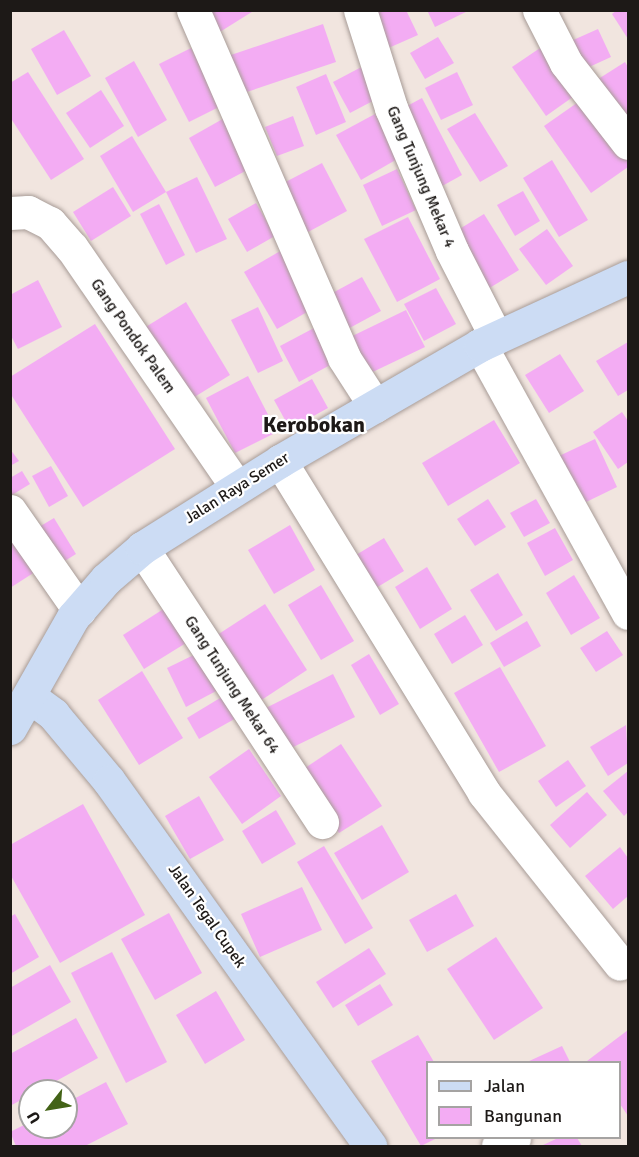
<!DOCTYPE html>
<style>
body{margin:0}
#map{position:relative;width:639px;height:1157px;overflow:hidden;background:#f1e5df;font-family:Signika,sans-serif}
div>[style]{position:absolute}
.building>*{inset:0;background:#f3acf3}
.roads{filter:drop-shadow(0 0 2px #a89c97) drop-shadow(0 0 2px #a89c97)}
.street>*{height:33px;margin:-16.5px;padding:0 16.5px;transform-origin:16.5px;border-radius:16.5px;background:#fff}
.secondary>*{height:33px;margin:-16.5px;padding:0 16.5px;transform-origin:16.5px;border-radius:16.5px;background:#ccdcf4}
span{translate:-50% -50%;white-space:nowrap;text-align:center;line-height:1.15;-webkit-text-stroke:4.5px #fff;paint-order:stroke}
.street-label{font-size:16px;color:#1d1917}
.district-label{font-size:22px;color:#1d1917;font-weight:700}
.frame{position:absolute;inset:0;border:12px solid #1d1917;pointer-events:none}
.legend{position:absolute;left:426px;top:1061px;width:195px;height:78px;box-sizing:border-box;background:#fff;border:2px solid #a5a3a2;margin:0;padding:8px 10px;list-style:none;font-size:18px;color:#1d1917}
.legend li{display:flex;align-items:center;gap:12px;height:30px}
.legend b{width:30px;border:2px solid #a5a3a2}
.north{position:absolute;left:18px;top:1079px;width:60px;height:60px;box-sizing:border-box;background:#fff;border:2px solid #a5a3a2;border-radius:50%;rotate:239deg;font-size:16px;font-weight:700;line-height:24px;text-align:center;color:#1d1917}
.north::after{content:'';display:block;margin:auto;width:21px;height:27px;background:#436317;clip-path:polygon(50% 0,100% 100%,50% 72%,0 100%)}
</style>
<div id="map">
<div class="building">
<div style="clip-path:polygon(200px 10px,255px 10px,215px 35px)"></div>
<div style="clip-path:polygon(367px 10px,406px 10px,418px 35px,384px 50px)"></div>
<div style="clip-path:polygon(427px 10px,470px 10px,435px 27px)"></div>
<div style="clip-path:polygon(617px 10px,628px 10px,628px 39px,612px 14px)"></div>
<div style="clip-path:polygon(323px 24px,336px 62px,241px 94px,228px 56px)"></div>
<div style="clip-path:polygon(598px 29px,611px 57px,576px 73px,562px 45px)"></div>
<div style="clip-path:polygon(64px 30px,91px 76px,57px 95px,31px 49px)"></div>
<div style="clip-path:polygon(438px 37px,454px 63px,425px 79px,410px 53px)"></div>
<div style="clip-path:polygon(543px 46px,577px 94px,546px 116px,512px 67px)"></div>
<div style="clip-path:polygon(191px 48px,221px 106px,189px 122px,159px 64px)"></div>
<div style="clip-path:polygon(134px 61px,167px 120px,138px 137px,105px 78px)"></div>
<div style="clip-path:polygon(625px 62px,628px 67px,628px 126px,592px 83px)"></div>
<div style="clip-path:polygon(369px 63px,386px 94px,350px 113px,333px 82px)"></div>
<div style="clip-path:polygon(28px 72px,84px 159px,51px 180px,10px 117px,10px 83px)"></div>
<div style="clip-path:polygon(457px 72px,473px 105px,441px 120px,425px 88px)"></div>
<div style="clip-path:polygon(326px 74px,346px 122px,316px 135px,296px 87px)"></div>
<div style="clip-path:polygon(101px 90px,124px 126px,90px 148px,66px 113px)"></div>
<div style="clip-path:polygon(422px 98px,462px 175px,435px 190px,394px 113px)"></div>
<div style="clip-path:polygon(584px 98px,628px 162px,628px 167px,591px 193px,544px 126px)"></div>
<div style="clip-path:polygon(475px 113px,508px 166px,480px 182px,447px 129px)"></div>
<div style="clip-path:polygon(375px 114px,399px 158px,361px 180px,336px 135px)"></div>
<div style="clip-path:polygon(228px 116px,255px 166px,215px 187px,189px 138px)"></div>
<div style="clip-path:polygon(293px 116px,304px 146px,277px 156px,265px 127px)"></div>
<div style="clip-path:polygon(132px 136px,166px 192px,133px 212px,100px 156px)"></div>
<div style="clip-path:polygon(552px 160px,588px 220px,559px 237px,523px 178px)"></div>
<div style="clip-path:polygon(322px 163px,347px 211px,297px 238px,272px 189px)"></div>
<div style="clip-path:polygon(397px 169px,416px 210px,382px 226px,363px 185px)"></div>
<div style="clip-path:polygon(197px 177px,227px 239px,196px 253px,166px 192px)"></div>
<div style="clip-path:polygon(113px 187px,131px 216px,91px 241px,73px 212px)"></div>
<div style="clip-path:polygon(523px 191px,540px 221px,515px 236px,497px 205px)"></div>
<div style="clip-path:polygon(256px 203px,275px 236px,247px 252px,228px 219px)"></div>
<div style="clip-path:polygon(159px 204px,185px 255px,166px 265px,140px 214px)"></div>
<div style="clip-path:polygon(484px 214px,519px 270px,483px 292px,448px 236px)"></div>
<div style="clip-path:polygon(408px 217px,440px 279px,397px 302px,364px 239px)"></div>
<div style="clip-path:polygon(547px 229px,573px 266px,546px 285px,519px 249px)"></div>
<div style="clip-path:polygon(282px 250px,316px 307px,277px 329px,244px 272px)"></div>
<div style="clip-path:polygon(362px 277px,381px 311px,344px 331px,325px 297px)"></div>
<div style="clip-path:polygon(38px 280px,62px 327px,18px 349px,10px 334px,10px 295px)"></div>
<div style="clip-path:polygon(436px 288px,456px 324px,424px 341px,404px 304px)"></div>
<div style="clip-path:polygon(186px 302px,230px 375px,188px 401px,144px 328px)"></div>
<div style="clip-path:polygon(258px 307px,283px 361px,258px 373px,231px 320px)"></div>
<div style="clip-path:polygon(406px 310px,425px 347px,358px 379px,340px 342px)"></div>
<div style="clip-path:polygon(95px 324px,175px 449px,83px 507px,10px 393px,10px 377px)"></div>
<div style="clip-path:polygon(314px 328px,332px 364px,299px 382px,280px 346px)"></div>
<div style="clip-path:polygon(628px 342px,628px 390px,618px 396px,596px 361px)"></div>
<div style="clip-path:polygon(560px 354px,584px 391px,549px 413px,525px 375px)"></div>
<div style="clip-path:polygon(248px 376px,277px 432px,235px 453px,206px 398px)"></div>
<div style="clip-path:polygon(312px 379px,328px 408px,290px 429px,274px 400px)"></div>
<div style="clip-path:polygon(622px 412px,628px 421px,628px 462px,618px 469px,593px 432px)"></div>
<div style="clip-path:polygon(494px 420px,520px 463px,448px 506px,422px 463px)"></div>
<div style="clip-path:polygon(595px 439px,617px 487px,580px 505px,557px 457px)"></div>
<div style="clip-path:polygon(10px 449px,19px 461px,10px 466px)"></div>
<div style="clip-path:polygon(51px 466px,68px 496px,49px 507px,32px 476px)"></div>
<div style="clip-path:polygon(22px 471px,30px 484px,12px 495px,10px 478px)"></div>
<div style="clip-path:polygon(488px 499px,506px 527px,475px 546px,457px 519px)"></div>
<div style="clip-path:polygon(536px 499px,550px 523px,524px 537px,510px 513px)"></div>
<div style="clip-path:polygon(54px 518px,76px 554px,55px 567px,34px 530px)"></div>
<div style="clip-path:polygon(290px 525px,315px 570px,274px 594px,248px 550px)"></div>
<div style="clip-path:polygon(10px 526px,38px 570px,10px 588px)"></div>
<div style="clip-path:polygon(555px 528px,573px 560px,545px 576px,527px 543px)"></div>
<div style="clip-path:polygon(384px 538px,404px 571px,371px 591px,351px 558px)"></div>
<div style="clip-path:polygon(427px 567px,452px 609px,420px 629px,395px 587px)"></div>
<div style="clip-path:polygon(498px 573px,523px 615px,496px 631px,470px 590px)"></div>
<div style="clip-path:polygon(574px 575px,600px 618px,571px 635px,546px 593px)"></div>
<div style="clip-path:polygon(321px 585px,354px 641px,321px 660px,288px 605px)"></div>
<div style="clip-path:polygon(265px 604px,307px 670px,254px 705px,211px 639px)"></div>
<div style="clip-path:polygon(165px 608px,186px 643px,144px 669px,123px 635px)"></div>
<div style="clip-path:polygon(465px 615px,483px 645px,452px 664px,434px 634px)"></div>
<div style="clip-path:polygon(527px 621px,541px 646px,504px 667px,490px 643px)"></div>
<div style="clip-path:polygon(607px 631px,623px 655px,596px 672px,580px 648px)"></div>
<div style="clip-path:polygon(202px 651px,220px 689px,186px 707px,167px 668px)"></div>
<div style="clip-path:polygon(369px 654px,399px 704px,380px 715px,351px 665px)"></div>
<div style="clip-path:polygon(500px 667px,546px 746px,499px 772px,454px 693px)"></div>
<div style="clip-path:polygon(142px 671px,183px 738px,139px 765px,98px 700px)"></div>
<div style="clip-path:polygon(333px 674px,355px 717px,283px 752px,262px 710px)"></div>
<div style="clip-path:polygon(225px 695px,238px 717px,199px 739px,187px 718px)"></div>
<div style="clip-path:polygon(626px 725px,628px 763px,608px 776px,590px 747px)"></div>
<div style="clip-path:polygon(341px 744px,382px 806px,339px 833px,299px 772px)"></div>
<div style="clip-path:polygon(249px 749px,281px 796px,242px 824px,209px 777px)"></div>
<div style="clip-path:polygon(568px 760px,586px 786px,556px 807px,538px 781px)"></div>
<div style="clip-path:polygon(628px 771px,628px 812px,624px 816px,603px 791px)"></div>
<div style="clip-path:polygon(587px 792px,607px 815px,570px 848px,550px 825px)"></div>
<div style="clip-path:polygon(199px 796px,224px 840px,190px 859px,165px 816px)"></div>
<div style="clip-path:polygon(83px 804px,145px 915px,60px 963px,10px 874px,10px 845px)"></div>
<div style="clip-path:polygon(276px 810px,296px 844px,262px 864px,242px 831px)"></div>
<div style="clip-path:polygon(382px 825px,409px 872px,362px 900px,334px 853px)"></div>
<div style="clip-path:polygon(324px 846px,373px 928px,345px 944px,297px 862px)"></div>
<div style="clip-path:polygon(620px 847px,628px 858px,628px 896px,613px 909px,585px 876px)"></div>
<div style="clip-path:polygon(302px 887px,322px 930px,260px 957px,241px 914px)"></div>
<div style="clip-path:polygon(456px 894px,474px 926px,427px 952px,409px 920px)"></div>
<div style="clip-path:polygon(169px 913px,202px 973px,155px 1000px,121px 939px)"></div>
<div style="clip-path:polygon(15px 914px,39px 957px,10px 974px,10px 917px)"></div>
<div style="clip-path:polygon(496px 937px,543px 1008px,494px 1040px,447px 969px)"></div>
<div style="clip-path:polygon(369px 948px,386px 974px,333px 1008px,316px 982px)"></div>
<div style="clip-path:polygon(112px 952px,167px 1062px,126px 1083px,71px 973px)"></div>
<div style="clip-path:polygon(50px 965px,71px 1002px,10px 1037px,10px 988px)"></div>
<div style="clip-path:polygon(380px 984px,393px 1005px,358px 1026px,345px 1005px)"></div>
<div style="clip-path:polygon(216px 991px,245px 1040px,205px 1064px,176px 1015px)"></div>
<div style="clip-path:polygon(76px 1018px,98px 1058px,38px 1091px,30px 1091px,30px 1095px,10px 1106px,10px 1054px)"></div>
<div style="clip-path:polygon(628px 1030px,628px 1116px,620px 1104px,620px 1062px,587px 1061px)"></div>
<div style="clip-path:polygon(418px 1035px,434px 1062px,428px 1062px,428px 1138px,437px 1138px,421px 1146px,371px 1061px)"></div>
<div style="clip-path:polygon(562px 1046px,570px 1062px,527px 1062px)"></div>
<div style="clip-path:polygon(106px 1082px,128px 1124px,85px 1146px,16px 1146px,10px 1132px,30px 1122px,30px 1127px,66px 1127px,66px 1103px)"></div>
<div style="clip-path:polygon(558px 1138px,577px 1138px,582px 1146px,541px 1146px)"></div>
</div>
<div class="roads">
<div class="street">
<div style="left:193px;top:10px;width:379px;rotate:66.5deg"></div>
<div style="left:344px;top:358px;width:57px;rotate:57.1deg"></div>
<div style="left:360px;top:10px;width:103px;rotate:72.4deg"></div>
<div style="left:391px;top:108px;width:155px;rotate:66.9deg"></div>
<div style="left:452px;top:251px;width:97px;rotate:62.9deg"></div>
<div style="left:539px;top:10px;width:59px;rotate:63deg"></div>
<div style="left:566px;top:63px;width:101px;rotate:52.2deg"></div>
<div style="left:10px;top:213px;width:18px;rotate:-3deg"></div>
<div style="left:28px;top:212px;width:25px;rotate:27deg"></div>
<div style="left:50px;top:223px;width:33px;rotate:49deg"></div>
<div style="left:72px;top:248px;width:290px;rotate:55.4deg"></div>
<div style="left:480px;top:345px;width:306px;rotate:61.1deg"></div>
<div style="left:280px;top:461px;width:390px;rotate:58.4deg"></div>
<div style="left:484px;top:793px;width:218px;rotate:51.5deg"></div>
<div style="left:10px;top:511px;width:121px;rotate:55.1deg"></div>
<div style="left:142px;top:548px;width:328px;rotate:56.7deg"></div>
<div style="left:498px;top:1146px;width:18px;rotate:-27deg"></div>
</div>
<div class="secondary">
<div style="left:30px;top:697px;width:29px;rotate:36deg"></div>
<div style="left:53px;top:714px;width:87px;rotate:50.1deg"></div>
<div style="left:109px;top:781px;width:449px;rotate:54.4deg"></div>
<div style="left:10px;top:728px;width:128px;rotate:-60.4deg"></div>
<div style="left:73px;top:617px;width:50px;rotate:-49deg"></div>
<div style="left:106px;top:579px;width:48px;rotate:-40.7deg"></div>
<div style="left:142px;top:548px;width:163px;rotate:-32.2deg"></div>
<div style="left:280px;top:461px;width:231px;rotate:-30.1deg"></div>
<div style="left:480px;top:345px;width:163px;rotate:-24.7deg"></div>
</div>
</div>
<div class="street-label">
<span style="left:421px;top:177px;rotate:67deg">Gang Tunjung Mekar 4</span>
<span style="left:133px;top:336px;rotate:55deg">Gang Pondok Palem</span>
<span style="left:237px;top:488px;rotate:-32deg">Jalan Raya Semer</span>
<span style="left:232px;top:685px;rotate:57deg">Gang Tunjung Mekar 64</span>
<span style="left:207px;top:916px;rotate:55deg">Jalan Tegal Cupek</span>
</div>
<div class="district-label">
<span style="left:314px;top:425px">Kerobokan</span>
</div>
<div class="frame"></div>
<ul class="legend">
<li><b style="height:8px;background:#ccdcf4"></b>Jalan</li>
<li><b style="height:16px;background:#f3acf3"></b>Bangunan</li>
</ul>
<div class="north">U</div>
</div>
